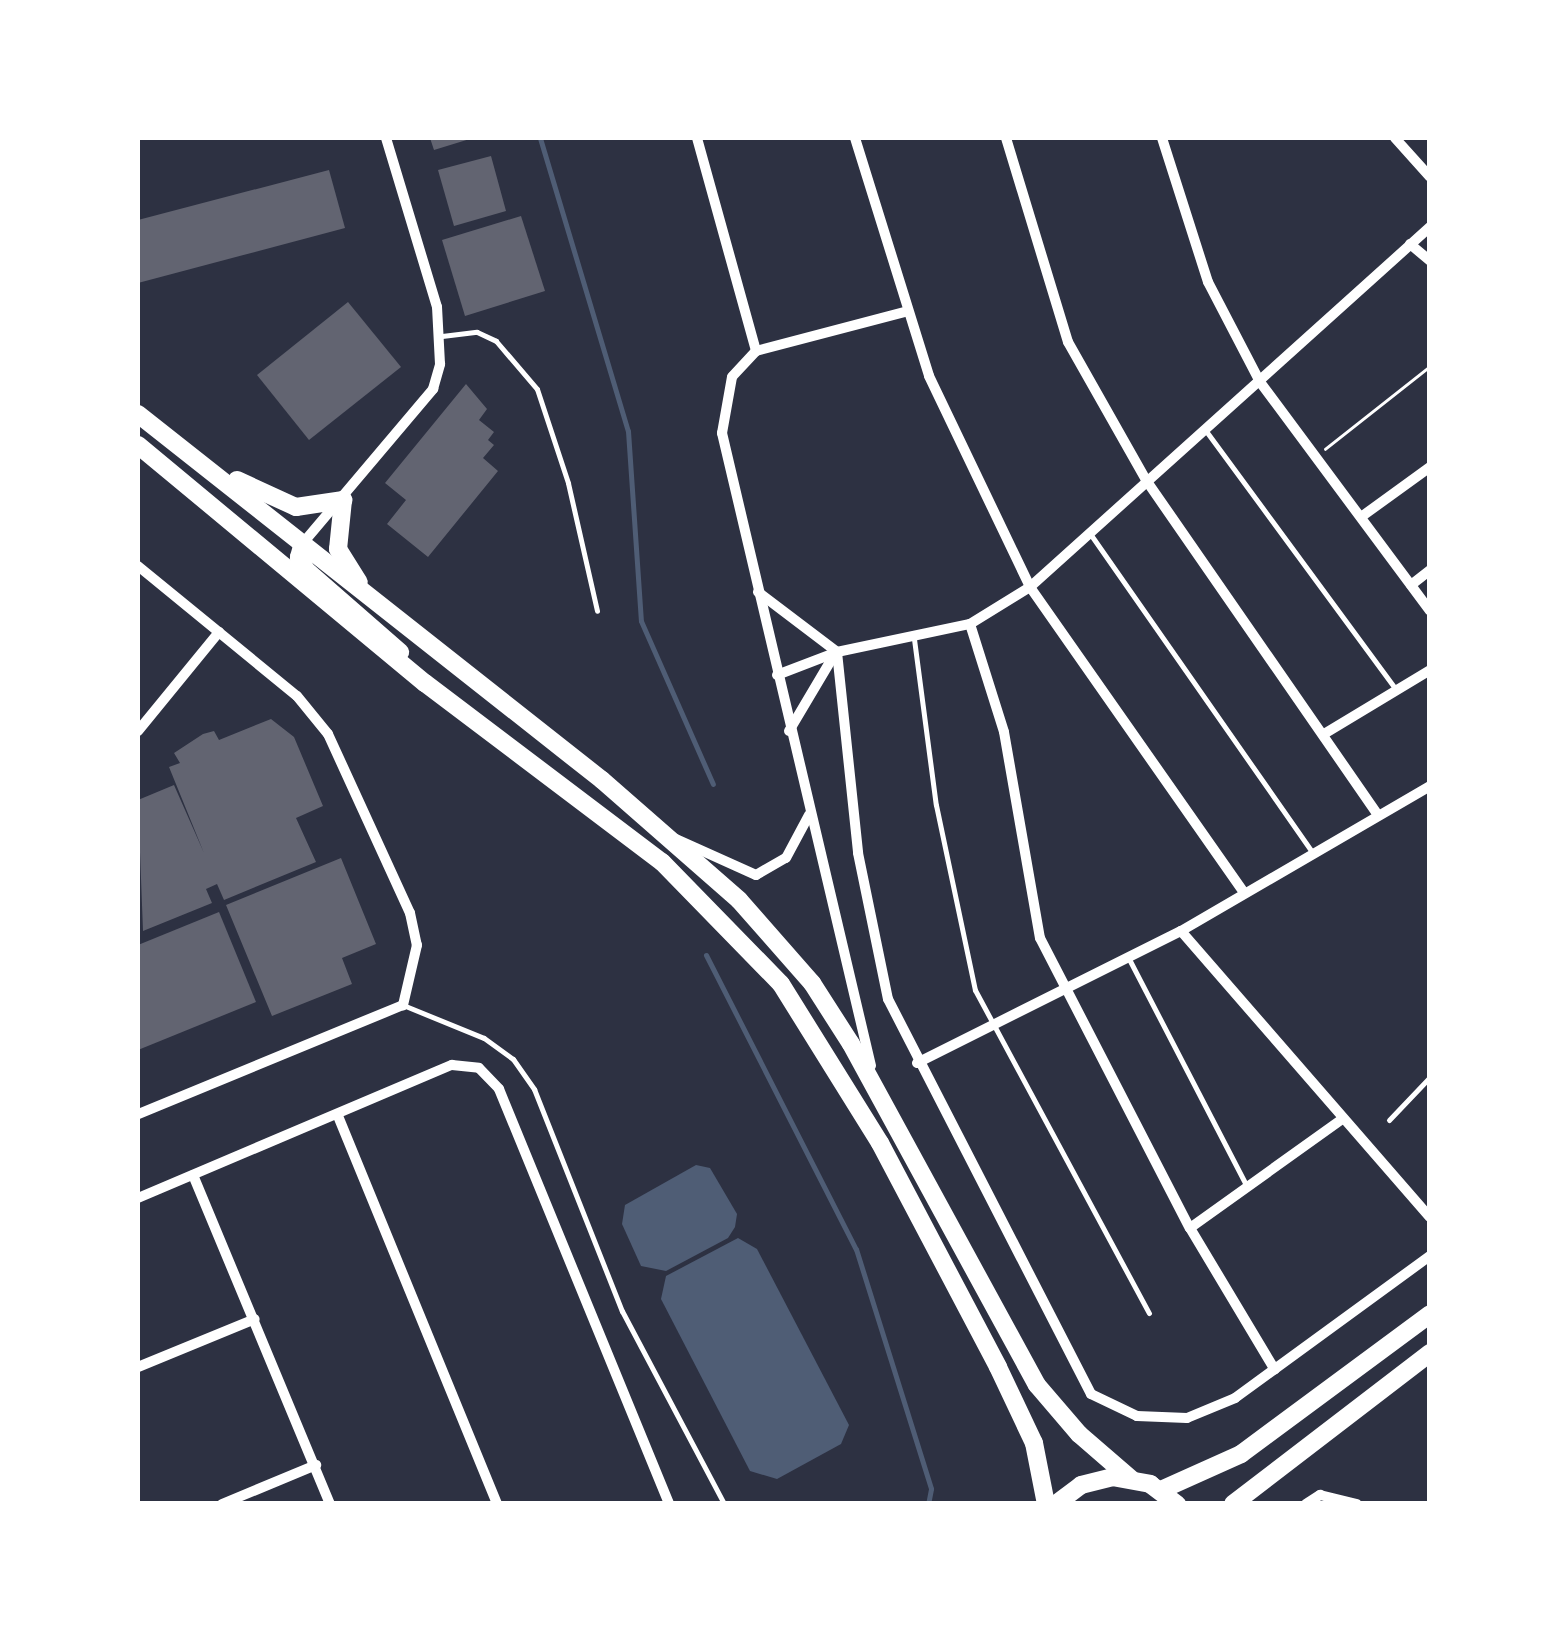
<!DOCTYPE html>
<style>
body{margin:0}
#map{position:relative;width:1567px;height:1641px;overflow:hidden;background:#2d3142;font-family:"Roboto Condensed",sans-serif}
div>[style]{position:absolute}
.water>*{inset:0;background:#4f5d75}
.stream>*{height:5px;margin:-2.5px;padding:0 2.5px;transform-origin:2.5px;border-radius:2.5px;background:#4f5d75}
.building>*{inset:0;background:#626471}
.path>*{height:2.5px;margin:-1.25px;padding:0 1.25px;transform-origin:1.25px;border-radius:1.25px;background:#fff}
.service>*{height:5px;margin:-2.5px;padding:0 2.5px;transform-origin:2.5px;border-radius:2.5px;background:#fff}
.minor>*{height:10px;margin:-5px;padding:0 5px;transform-origin:5px;border-radius:5px;background:#fff}
.primary>*{height:18px;margin:-9px;padding:0 9px;transform-origin:9px;border-radius:9px;background:#fff}
span{translate:-50% -50%;white-space:nowrap;text-align:center;line-height:1.15;-webkit-text-stroke:10px #fff;paint-order:stroke}
.frame{position:absolute;inset:0;border:140px solid #fff;pointer-events:none}
</style>
<div id="map">
<div class="water">
<div style="clip-path:polygon(696px 1165px,710px 1168px,737px 1214px,735px 1227px,728px 1238px,666px 1271px,641px 1266px,622px 1224px,625px 1205px)"></div>
<div style="clip-path:polygon(738px 1238px,757px 1249px,849px 1425px,841px 1444px,777px 1479px,750px 1471px,661px 1299px,666px 1276px)"></div>
</div>
<div class="stream">
<div style="left:540px;top:138px;width:306px;rotate:73.3deg"></div>
<div style="left:628px;top:431px;width:190px;rotate:86.1deg"></div>
<div style="left:641px;top:621px;width:178px;rotate:66.2deg"></div>
<div style="left:706px;top:955px;width:330px;rotate:63deg"></div>
<div style="left:856px;top:1249px;width:251px;rotate:72.6deg"></div>
<div style="left:931px;top:1489px;width:15px;rotate:101deg"></div>
</div>
<div class="building">
<div style="clip-path:polygon(430px 138px,473px 138px,434px 150px)"></div>
<div style="clip-path:polygon(491px 156px,506px 211px,454px 226px,438px 170px)"></div>
<div style="clip-path:polygon(329px 170px,345px 228px,138px 283px,138px 220px)"></div>
<div style="clip-path:polygon(521px 216px,545px 291px,465px 316px,442px 240px)"></div>
<div style="clip-path:polygon(348px 302px,401px 367px,309px 440px,257px 375px)"></div>
<div style="clip-path:polygon(466px 384px,487px 409px,479px 420px,494px 432px,488px 440px,494px 445px,483px 458px,498px 471px,428px 557px,387px 524px,406px 500px,385px 483px)"></div>
<div style="clip-path:polygon(271px 719px,294px 737px,323px 806px,296px 818px,316px 862px,224px 900px,217px 884px,206px 889px,212px 903px,143px 931px,138px 800px,174px 785px,204px 853px,169px 767px,180px 763px,174px 753px,203px 734px,214px 731px,219px 740px)"></div>
<div style="clip-path:polygon(341px 858px,376px 944px,342px 958px,352px 984px,272px 1016px,226px 905px)"></div>
<div style="clip-path:polygon(219px 912px,256px 1002px,138px 1050px,138px 945px)"></div>
</div>
<div class="path">
<div style="left:1325px;top:449px;width:134px;rotate:-38.3deg"></div>
</div>
<div class="service">
<div style="left:442px;top:336px;width:35px;rotate:-7deg"></div>
<div style="left:477px;top:332px;width:21px;rotate:25deg"></div>
<div style="left:496px;top:341px;width:63px;rotate:49.5deg"></div>
<div style="left:537px;top:389px;width:99px;rotate:71.7deg"></div>
<div style="left:568px;top:483px;width:131px;rotate:77.2deg"></div>
<div style="left:1206px;top:431px;width:319px;rotate:53.7deg"></div>
<div style="left:1091px;top:535px;width:388px;rotate:55.1deg"></div>
<div style="left:914px;top:639px;width:167px;rotate:82.5deg"></div>
<div style="left:936px;top:805px;width:189px;rotate:78.1deg"></div>
<div style="left:975px;top:990px;width:367px;rotate:61.7deg"></div>
<div style="left:1129px;top:959px;width:254px;rotate:62.6deg"></div>
<div style="left:403px;top:1005px;width:87px;rotate:22.2deg"></div>
<div style="left:484px;top:1038px;width:36px;rotate:36deg"></div>
<div style="left:513px;top:1059px;width:37px;rotate:55deg"></div>
<div style="left:534px;top:1089px;width:239px;rotate:68.4deg"></div>
<div style="left:622px;top:1311px;width:218px;rotate:62.1deg"></div>
<div style="left:1389px;top:1120px;width:59px;rotate:-46.4deg"></div>
</div>
<div class="minor">
<div style="left:697px;top:138px;width:221px;rotate:74.5deg"></div>
<div style="left:855px;top:138px;width:249px;rotate:72.7deg"></div>
<div style="left:929px;top:376px;width:234px;rotate:64.4deg"></div>
<div style="left:1030px;top:587px;width:371px;rotate:55deg"></div>
<div style="left:1006px;top:138px;width:213px;rotate:73.1deg"></div>
<div style="left:1068px;top:342px;width:159px;rotate:60.5deg"></div>
<div style="left:1146px;top:480px;width:406px;rotate:55.3deg"></div>
<div style="left:1162px;top:138px;width:151px;rotate:72.3deg"></div>
<div style="left:1208px;top:282px;width:113px;rotate:62.5deg"></div>
<div style="left:1260px;top:382px;width:285px;rotate:53.4deg"></div>
<div style="left:1395px;top:138px;width:52px;rotate:48.1deg"></div>
<div style="left:1410px;top:244px;width:26px;rotate:40deg"></div>
<div style="left:756px;top:351px;width:35px;rotate:133deg"></div>
<div style="left:732px;top:377px;width:57px;rotate:100.1deg"></div>
<div style="left:722px;top:433px;width:650px;rotate:76.75deg"></div>
<div style="left:756px;top:351px;width:157px;rotate:-14.7deg"></div>
<div style="left:1361px;top:517px;width:85px;rotate:-35.9deg"></div>
<div style="left:303px;top:543px;width:202px;rotate:-49.8deg"></div>
<div style="left:433px;top:389px;width:26px;rotate:-74deg"></div>
<div style="left:440px;top:364px;width:57px;rotate:-93deg"></div>
<div style="left:437px;top:307px;width:177px;rotate:-106.8deg"></div>
<div style="left:138px;top:566px;width:205px;rotate:39.3deg"></div>
<div style="left:297px;top:696px;width:49px;rotate:50.8deg"></div>
<div style="left:328px;top:734px;width:197px;rotate:65.4deg"></div>
<div style="left:410px;top:913px;width:33px;rotate:78deg"></div>
<div style="left:417px;top:945px;width:62px;rotate:103.1deg"></div>
<div style="left:403px;top:1005px;width:287px;rotate:157.6deg"></div>
<div style="left:1411px;top:585px;width:24px;rotate:-38deg"></div>
<div style="left:758px;top:592px;width:99px;rotate:37.2deg"></div>
<div style="left:970px;top:624px;width:113px;rotate:72.5deg"></div>
<div style="left:1004px;top:732px;width:209px;rotate:80.1deg"></div>
<div style="left:1040px;top:938px;width:326px;rotate:62.7deg"></div>
<div style="left:1190px;top:1228px;width:165px;rotate:59.1deg"></div>
<div style="left:837px;top:652px;width:202px;rotate:84deg"></div>
<div style="left:858px;top:853px;width:149px;rotate:78.4deg"></div>
<div style="left:888px;top:999px;width:444px;rotate:62.8deg"></div>
<div style="left:1091px;top:1394px;width:51px;rotate:25.6deg"></div>
<div style="left:1137px;top:1416px;width:50px;rotate:2.3deg"></div>
<div style="left:1187px;top:1418px;width:52px;rotate:-22.6deg"></div>
<div style="left:1235px;top:1398px;width:241px;rotate:-36.1deg"></div>
<div style="left:777px;top:675px;width:64px;rotate:-21deg"></div>
<div style="left:837px;top:652px;width:136px;rotate:-11.9deg"></div>
<div style="left:970px;top:624px;width:70px;rotate:-31.7deg"></div>
<div style="left:1030px;top:587px;width:538px;rotate:-41.99deg"></div>
<div style="left:138px;top:731px;width:128px;rotate:-50.7deg"></div>
<div style="left:789px;top:731px;width:92px;rotate:-59.3deg"></div>
<div style="left:1324px;top:734px;width:124px;rotate:-31.1deg"></div>
<div style="left:676px;top:839px;width:88px;rotate:24.2deg"></div>
<div style="left:756px;top:875px;width:34px;rotate:-30deg"></div>
<div style="left:786px;top:858px;width:49px;rotate:-61.9deg"></div>
<div style="left:1181px;top:931px;width:379px;rotate:49deg"></div>
<div style="left:917px;top:1063px;width:295px;rotate:-26.6deg"></div>
<div style="left:1181px;top:931px;width:288px;rotate:-30.2deg"></div>
<div style="left:338px;top:1116px;width:419px;rotate:67.7deg"></div>
<div style="left:193px;top:1175px;width:356px;rotate:67.4deg"></div>
<div style="left:138px;top:1198px;width:341px;rotate:-23deg"></div>
<div style="left:452px;top:1065px;width:27px;rotate:6deg"></div>
<div style="left:479px;top:1068px;width:29px;rotate:46deg"></div>
<div style="left:499px;top:1089px;width:448px;rotate:67.7deg"></div>
<div style="left:1190px;top:1228px;width:186px;rotate:-35.6deg"></div>
<div style="left:138px;top:1367px;width:126px;rotate:-22.3deg"></div>
<div style="left:222px;top:1504px;width:102px;rotate:-22.5deg"></div>
<div style="left:1306px;top:1504px;width:17px;rotate:-33deg"></div>
<div style="left:1320px;top:1495px;width:38px;rotate:14deg"></div>
</div>
<div class="primary">
<div style="left:138px;top:414px;width:591px;rotate:38.27deg"></div>
<div style="left:602px;top:780px;width:182px;rotate:41.2deg"></div>
<div style="left:739px;top:900px;width:111px;rotate:48.7deg"></div>
<div style="left:812px;top:983px;width:72px;rotate:57.4deg"></div>
<div style="left:851px;top:1044px;width:388px;rotate:61.4deg"></div>
<div style="left:1037px;top:1385px;width:65px;rotate:49.4deg"></div>
<div style="left:1079px;top:1434px;width:69px;rotate:40.9deg"></div>
<div style="left:138px;top:445px;width:373px;rotate:39.7deg"></div>
<div style="left:425px;top:683px;width:297px;rotate:37.1deg"></div>
<div style="left:662px;top:862px;width:170px;rotate:45.7deg"></div>
<div style="left:781px;top:984px;width:187px;rotate:58.1deg"></div>
<div style="left:880px;top:1143px;width:253px;rotate:62.2deg"></div>
<div style="left:998px;top:1367px;width:84px;rotate:64.7deg"></div>
<div style="left:1034px;top:1443px;width:62px;rotate:78.9deg"></div>
<div style="left:237px;top:480px;width:65px;rotate:24.6deg"></div>
<div style="left:296px;top:507px;width:48px;rotate:-8.5deg"></div>
<div style="left:343px;top:500px;width:49px;rotate:95.8deg"></div>
<div style="left:338px;top:549px;width:39px;rotate:58deg"></div>
<div style="left:303px;top:543px;width:15px;rotate:106deg"></div>
<div style="left:299px;top:557px;width:15px;rotate:62deg"></div>
<div style="left:306px;top:570px;width:125px;rotate:41.1deg"></div>
<div style="left:1161px;top:1490px;width:88px;rotate:-24.2deg"></div>
<div style="left:1241px;top:1454px;width:235px;rotate:-36.5deg"></div>
<div style="left:1056px;top:1504px;width:31px;rotate:-37deg"></div>
<div style="left:1081px;top:1485px;width:32px;rotate:-14deg"></div>
<div style="left:1112px;top:1477px;width:39px;rotate:10deg"></div>
<div style="left:1150px;top:1484px;width:34px;rotate:37deg"></div>
<div style="left:1233px;top:1504px;width:248px;rotate:-37.5deg"></div>
</div>
<div class="frame"></div>
</div>
